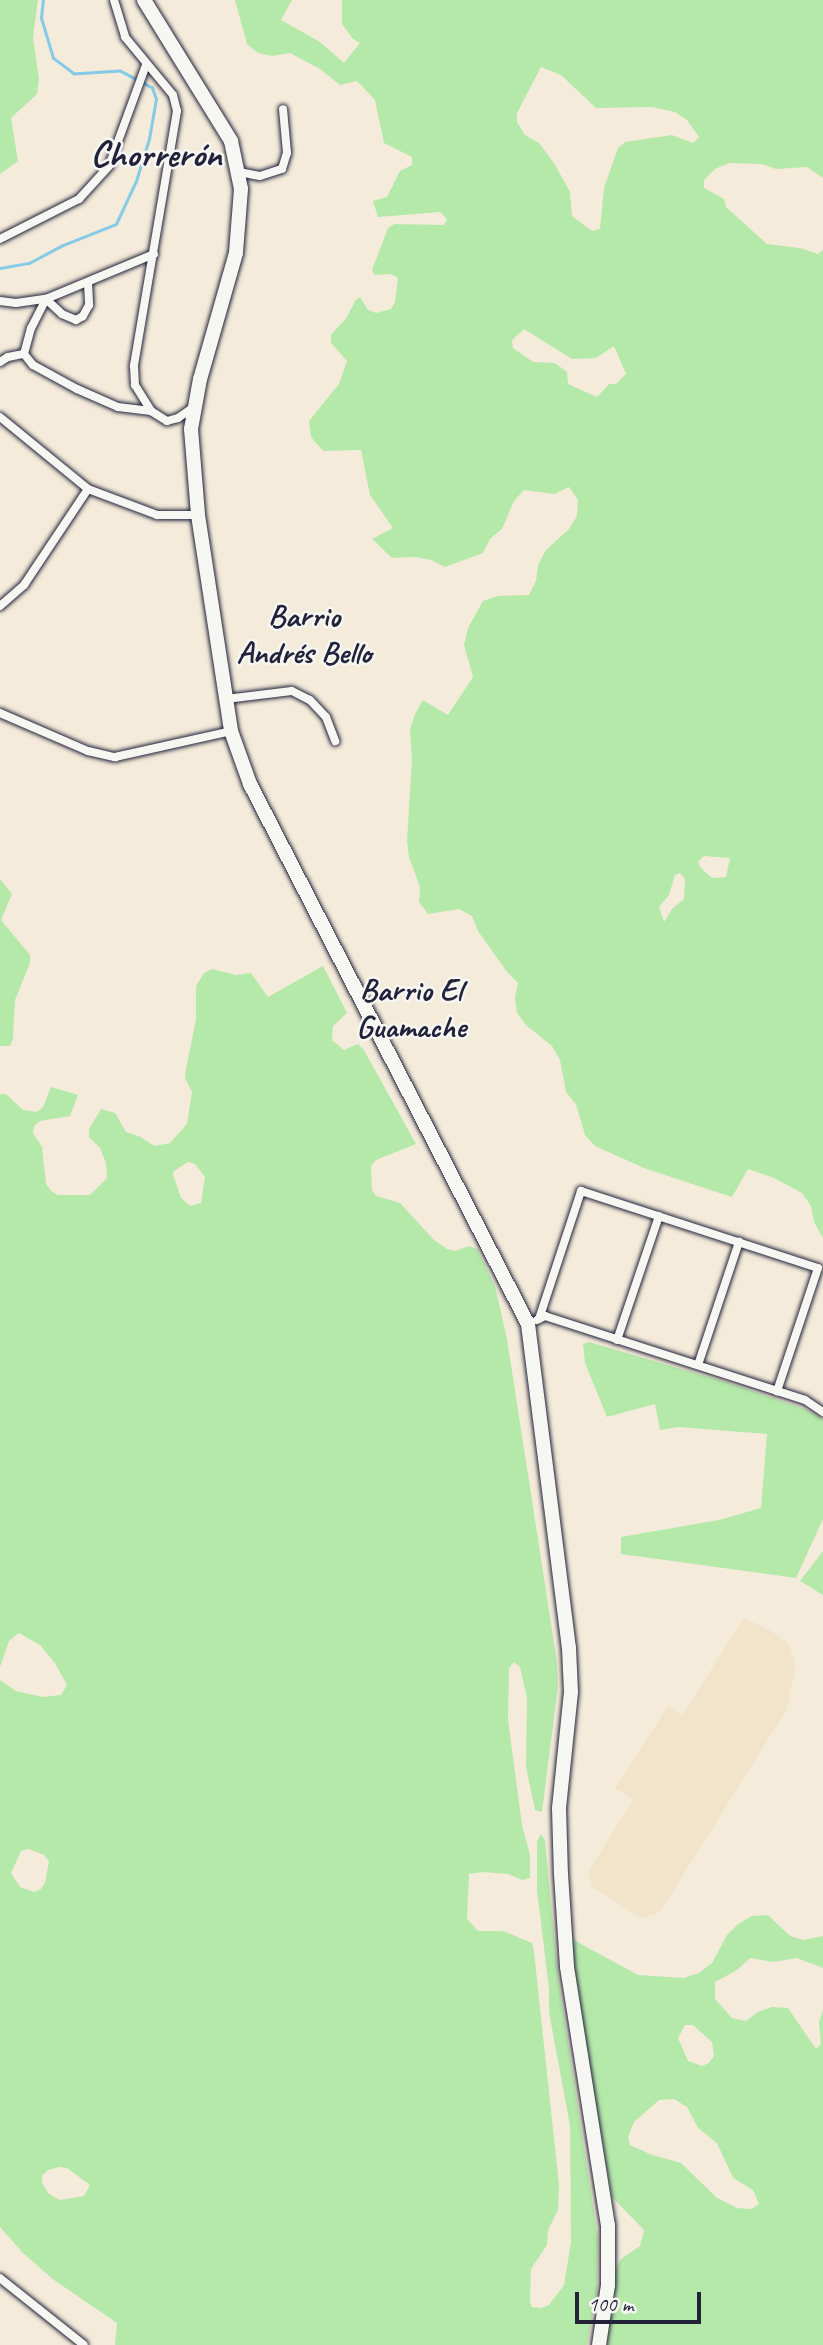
<!DOCTYPE html>
<meta charset="utf-8">
<style>
body{margin:0}
#map{position:relative;width:823px;height:2345px;overflow:hidden;background:#f4ebda;font-family:Caveat,sans-serif}
div>[style]{position:absolute}
.built>*{inset:0;background:#f2e4ca}
.green>*{inset:0;background:#b5e9aa}
.stream>*{height:2.5px;margin:-1.25px;padding:0 1.25px;transform-origin:1.25px;border-radius:1.25px;background:#85cbe7}
.roads{filter:drop-shadow(0 0 2px #22223b) drop-shadow(0 0 2px #22223b)}
.street>*{height:8px;margin:-4px;padding:0 4px;transform-origin:4px;border-radius:4px;background:#f6f6f2}
.highway>*{height:14px;margin:-7px;padding:0 7px;transform-origin:7px;border-radius:7px;background:#f6f6f2}
span{translate:-50% -50%;white-space:nowrap;text-align:center;line-height:1.15;-webkit-text-stroke:5px #f6f6f2;paint-order:stroke}
.neighbourhood-label{font-size:32px;color:#22223b;font-weight:700}
.district-label{font-size:37px;color:#22223b;font-weight:700}
.scale{position:absolute;left:575px;top:2292px;width:126px;height:32px;box-sizing:border-box;border:4px solid #22223b;border-top:0;padding-left:9px;font-size:21px;line-height:24px;white-space:nowrap;color:#22223b;-webkit-text-stroke:5px #f6f6f2;paint-order:stroke}
</style>
<div id="map">
<div class="built">
<div style="clip-path:polygon(744px 1618px,768px 1629px,789px 1644px,796px 1668px,786px 1711px,660px 1912px,641px 1918px,592px 1887px,588px 1872px,633px 1800px,615px 1788px,668px 1706px,682px 1715px)"></div>
</div>
<div class="green">
<div style="clip-path:polygon(0 0,38px 0,33px 38px,39px 79px,37px 94px,11px 118px,18px 161px,0 174px)"></div>
<div style="clip-path:polygon(evenodd,235px 0,292px 0,281px 20px,320px 42px,344px 63px,360px 43px,353px 39px,342px 24px,342px 0,823px 0,823px 178px,807px 167px,776px 169px,761px 164px,729px 163px,715px 169px,704px 180px,704px 188px,724px 199px,726px 207px,767px 244px,800px 248px,818px 254px,823px 250px,823px 1238px,814px 1222px,811px 1206px,802px 1193px,774px 1178px,748px 1169px,732px 1197px,644px 1168px,595px 1146px,585px 1135px,576px 1104px,566px 1092px,560px 1060px,552px 1046px,527px 1026px,517px 1013px,515px 997px,518px 983px,507px 972px,478px 931px,472px 916px,459px 909px,428px 914px,419px 902px,420px 887px,409px 857px,407px 841px,412px 761px,410px 729px,415px 714px,423px 700px,448px 715px,473px 677px,464px 645px,468px 628px,483px 601px,498px 596px,529px 595px,536px 581px,538px 565px,546px 550px,569px 529px,577px 516px,578px 500px,569px 487px,554px 494px,524px 490px,514px 501px,502px 529px,490px 539px,483px 553px,445px 567px,431px 560px,415px 557px,392px 558px,372px 539px,393px 528px,370px 495px,361px 450px,323px 451px,311px 437px,309px 421px,339px 384px,347px 361px,331px 343px,331px 335px,347px 317px,355px 301px,360px 297px,368px 310px,376px 313px,391px 309px,395px 302px,398px 278px,391px 274px,375px 275px,372px 270px,388px 228px,394px 224px,444px 225px,447px 219px,440px 212px,378px 217px,373px 201px,387px 197px,400px 171px,412px 165px,412px 157px,384px 143px,375px 100px,357px 81px,340px 85px,320px 69px,290px 53px,272px 56px,258px 53px,247px 44px,235px 0,541px 67px,561px 75px,596px 108px,652px 107px,675px 112px,687px 120px,699px 137px,693px 143px,672px 135px,625px 142px,618px 148px,604px 188px,600px 229px,592px 231px,572px 216px,570px 192px,554px 163px,539px 143px,525px 135px,517px 122px,517px 113px,541px 67px,235px 0,524px 329px,572px 359px,596px 358px,614px 346px,626px 374px,616px 384px,609px 384px,597px 397px,568px 384px,567px 372px,555px 363px,533px 362px,513px 348px,512px 340px,524px 329px,235px 0,704px 856px,730px 858px,726px 877px,712px 878px,701px 868px,698px 862px,704px 856px,235px 0,680px 873px,685px 879px,684px 899px,672px 909px,664px 922px,659px 907px,669px 895px,675px 875px,680px 873px)"></div>
<div style="clip-path:polygon(0 879px,12px 894px,1px 920px,30px 955px,30px 963px,15px 1000px,13px 1039px,10px 1046px,0 1046px)"></div>
<div style="clip-path:polygon(evenodd,323px 966px,347px 1013px,333px 1026px,332px 1040px,344px 1050px,358px 1044px,364px 1050px,416px 1144px,376px 1160px,371px 1166px,372px 1190px,376px 1196px,400px 1203px,434px 1240px,447px 1249px,455px 1251px,469px 1246px,477px 1249px,495px 1286px,507px 1339px,557px 1662px,558px 1686px,542px 1812px,535px 1810px,526px 1767px,527px 1698px,520px 1667px,514px 1662px,509px 1668px,508px 1720px,522px 1825px,530px 1855px,530px 1878px,522px 1880px,508px 1874px,484px 1872px,469px 1874px,467px 1919px,478px 1931px,503px 1931px,532px 1943px,534px 1952px,559px 2185px,558px 2210px,548px 2230px,547px 2245px,531px 2269px,530px 2301px,532px 2307px,541px 2308px,549px 2305px,564px 2285px,571px 2242px,570px 2126px,549px 2012px,549px 1989px,537px 1890px,537px 1841px,541px 1834px,545px 1840px,558px 1977px,598px 2238px,597px 2290px,587px 2345px,115px 2345px,117px 2323px,54px 2280px,23px 2253px,0 2227px,0 1680px,16px 1691px,43px 1697px,61px 1695px,67px 1685px,55px 1663px,40px 1645px,19px 1633px,9px 1641px,0 1667px,0 1094px,6px 1094px,23px 1110px,37px 1112px,43px 1107px,51px 1087px,78px 1095px,70px 1116px,40px 1121px,34px 1126px,33px 1133px,42px 1147px,46px 1184px,51px 1191px,58px 1195px,90px 1195px,107px 1178px,106px 1163px,100px 1148px,89px 1137px,89px 1129px,101px 1109px,115px 1113px,126px 1132px,141px 1137px,154px 1146px,170px 1143px,187px 1124px,192px 1092px,185px 1078px,186px 1069px,196px 1020px,196px 986px,204px 973px,212px 969px,236px 975px,251px 973px,268px 997px,323px 966px,188px 1162px,195px 1164px,205px 1177px,201px 1203px,190px 1206px,181px 1198px,173px 1174px,174px 1171px,188px 1162px,323px 966px,29px 1849px,44px 1855px,49px 1861px,45px 1883px,41px 1889px,34px 1892px,20px 1887px,11px 1873px,21px 1851px,29px 1849px,323px 966px,59px 2167px,67px 2168px,90px 2185px,84px 2196px,60px 2200px,49px 2194px,42px 2183px,42px 2176px,48px 2170px,59px 2167px)"></div>
<div style="clip-path:polygon(589px 1342px,729px 1383px,805px 1409px,823px 1419px,823px 1519px,796px 1578px,621px 1554px,621px 1537px,719px 1520px,761px 1508px,767px 1434px,678px 1427px,660px 1430px,655px 1404px,607px 1417px,585px 1363px,583px 1344px)"></div>
<div style="clip-path:polygon(823px 1551px,823px 1595px,800px 1581px)"></div>
<div style="clip-path:polygon(evenodd,768px 1915px,790px 1936px,804px 1940px,823px 1936px,823px 1968px,797px 1958px,773px 1962px,750px 1958px,737px 1970px,715px 1982px,715px 1999px,732px 2018px,746px 2021px,758px 2012px,772px 2007px,788px 2008px,816px 2049px,821px 2044px,819px 2022px,823px 2010px,823px 2345px,605px 2345px,613px 2274px,621px 2259px,640px 2246px,644px 2230px,612px 2197px,577px 1996px,572px 1939px,638px 1975px,684px 1978px,699px 1973px,712px 1963px,727px 1935px,738px 1924px,752px 1916px,768px 1915px,685px 2025px,693px 2025px,712px 2042px,714px 2056px,709px 2063px,702px 2066px,688px 2061px,678px 2038px,685px 2025px,768px 1915px,674px 2099px,687px 2107px,698px 2128px,717px 2143px,733px 2178px,753px 2190px,759px 2204px,752px 2209px,737px 2208px,717px 2198px,681px 2163px,652px 2155px,630px 2145px,628px 2137px,634px 2122px,659px 2100px,674px 2099px)"></div>
</div>
<div class="stream">
<div style="left:0;top:268px;width:29px;rotate:-10deg"></div>
<div style="left:29px;top:263px;width:36px;rotate:-28deg"></div>
<div style="left:61px;top:246px;width:59px;rotate:-21.8deg"></div>
<div style="left:116px;top:224px;width:47px;rotate:-65.1deg"></div>
<div style="left:136px;top:181px;width:44px;rotate:-72.8deg"></div>
<div style="left:149px;top:139px;width:41px;rotate:-80.1deg"></div>
<div style="left:156px;top:99px;width:12px;rotate:-110deg"></div>
<div style="left:152px;top:88px;width:36px;rotate:-152deg"></div>
<div style="left:120px;top:71px;width:46px;rotate:176.3deg"></div>
<div style="left:74px;top:74px;width:26px;rotate:-143deg"></div>
<div style="left:53px;top:58px;width:42px;rotate:-106.7deg"></div>
<div style="left:41px;top:18px;width:18px;rotate:-84deg"></div>
</div>
<div class="roads">
<div class="street">
<div style="left:114px;top:0;width:39px;rotate:73deg"></div>
<div style="left:125px;top:37px;width:75px;rotate:50.4deg"></div>
<div style="left:173px;top:95px;width:16px;rotate:76deg"></div>
<div style="left:177px;top:111px;width:259px;rotate:99.6deg"></div>
<div style="left:134px;top:366px;width:19px;rotate:87deg"></div>
<div style="left:135px;top:385px;width:31px;rotate:58deg"></div>
<div style="left:151px;top:411px;width:19px;rotate:32deg"></div>
<div style="left:167px;top:421px;width:11px;rotate:-15deg"></div>
<div style="left:178px;top:418px;width:21px;rotate:-35deg"></div>
<div style="left:239px;top:172px;width:21px;rotate:11deg"></div>
<div style="left:260px;top:176px;width:23px;rotate:-18deg"></div>
<div style="left:282px;top:169px;width:17px;rotate:-73deg"></div>
<div style="left:287px;top:153px;width:44px;rotate:-95.2deg"></div>
<div style="left:0;top:239px;width:89px;rotate:-26.9deg"></div>
<div style="left:79px;top:199px;width:45px;rotate:-47.7deg"></div>
<div style="left:109px;top:166px;width:108px;rotate:-69.9deg"></div>
<div style="left:88px;top:283px;width:22px;rotate:87deg"></div>
<div style="left:89px;top:305px;width:13px;rotate:119deg"></div>
<div style="left:83px;top:316px;width:8px;rotate:150deg"></div>
<div style="left:76px;top:320px;width:15px;rotate:-157deg"></div>
<div style="left:62px;top:314px;width:22px;rotate:-137deg"></div>
<div style="left:46px;top:299px;width:33px;rotate:117deg"></div>
<div style="left:31px;top:328px;width:27px;rotate:105deg"></div>
<div style="left:24px;top:354px;width:14px;rotate:51deg"></div>
<div style="left:33px;top:365px;width:50px;rotate:28.6deg"></div>
<div style="left:77px;top:389px;width:45px;rotate:23.7deg"></div>
<div style="left:118px;top:407px;width:33px;rotate:7deg"></div>
<div style="left:0;top:301px;width:16px;rotate:7deg"></div>
<div style="left:16px;top:303px;width:30px;rotate:-8deg"></div>
<div style="left:46px;top:299px;width:117px;rotate:-22.6deg"></div>
<div style="left:0;top:362px;width:9px;rotate:-32deg"></div>
<div style="left:8px;top:357px;width:16px;rotate:-11deg"></div>
<div style="left:0;top:417px;width:114px;rotate:39.3deg"></div>
<div style="left:88px;top:489px;width:74px;rotate:20.6deg"></div>
<div style="left:157px;top:515px;width:41px"></div>
<div style="left:0;top:606px;width:32px;rotate:-41deg"></div>
<div style="left:24px;top:585px;width:115px;rotate:-56.3deg"></div>
<div style="left:226px;top:699px;width:66px;rotate:-6.9deg"></div>
<div style="left:292px;top:691px;width:20px;rotate:27deg"></div>
<div style="left:310px;top:700px;width:23px;rotate:47deg"></div>
<div style="left:326px;top:717px;width:26px;rotate:69deg"></div>
<div style="left:0;top:713px;width:96px;rotate:23.4deg"></div>
<div style="left:88px;top:751px;width:28px;rotate:13deg"></div>
<div style="left:115px;top:757px;width:119px;rotate:-12.6deg"></div>
<div style="left:539px;top:1319px;width:135px;rotate:-71.8deg"></div>
<div style="left:581px;top:1191px;width:249px;rotate:18deg"></div>
<div style="left:818px;top:1268px;width:130px;rotate:108.4deg"></div>
<div style="left:537px;top:1320px;width:9px;rotate:-27deg"></div>
<div style="left:545px;top:1316px;width:273px;rotate:17.9deg"></div>
<div style="left:805px;top:1400px;width:22px;rotate:34deg"></div>
<div style="left:617px;top:1340px;width:131px;rotate:-71.3deg"></div>
<div style="left:698px;top:1365px;width:130px;rotate:-71.6deg"></div>
<div style="left:0;top:2278px;width:107px;rotate:38.6deg"></div>
</div>
<div class="highway">
<div style="left:144px;top:0;width:166px;rotate:58.3deg"></div>
<div style="left:231px;top:141px;width:49px;rotate:78.2deg"></div>
<div style="left:241px;top:189px;width:64px;rotate:94.5deg"></div>
<div style="left:236px;top:253px;width:131px;rotate:105.9deg"></div>
<div style="left:200px;top:379px;width:51px;rotate:100.2deg"></div>
<div style="left:191px;top:429px;width:86px;rotate:85.3deg"></div>
<div style="left:198px;top:515px;width:219px;rotate:81.3deg"></div>
<div style="left:231px;top:731px;width:56px;rotate:70.3deg"></div>
<div style="left:250px;top:784px;width:607px;rotate:62.76deg"></div>
<div style="left:528px;top:1324px;width:327px;rotate:82.8deg"></div>
<div style="left:569px;top:1648px;width:44px;rotate:87.4deg"></div>
<div style="left:571px;top:1692px;width:117px;rotate:95.9deg"></div>
<div style="left:559px;top:1808px;width:66px;rotate:88.3deg"></div>
<div style="left:561px;top:1874px;width:93px;rotate:86.3deg"></div>
<div style="left:567px;top:1967px;width:261px;rotate:81deg"></div>
<div style="left:608px;top:2225px;width:60px;rotate:90deg"></div>
<div style="left:608px;top:2285px;width:61px;rotate:98.5deg"></div>
</div>
</div>
<div class="neighbourhood-label">
<span style="left:304px;top:635px">Barrio<br>Andrés Bello</span>
<span style="left:411px;top:1009px">Barrio El<br>Guamache</span>
</div>
<div class="district-label">
<span style="left:156px;top:154px">Chorrerón</span>
</div>
<div class="scale">100 m</div>
</div>
